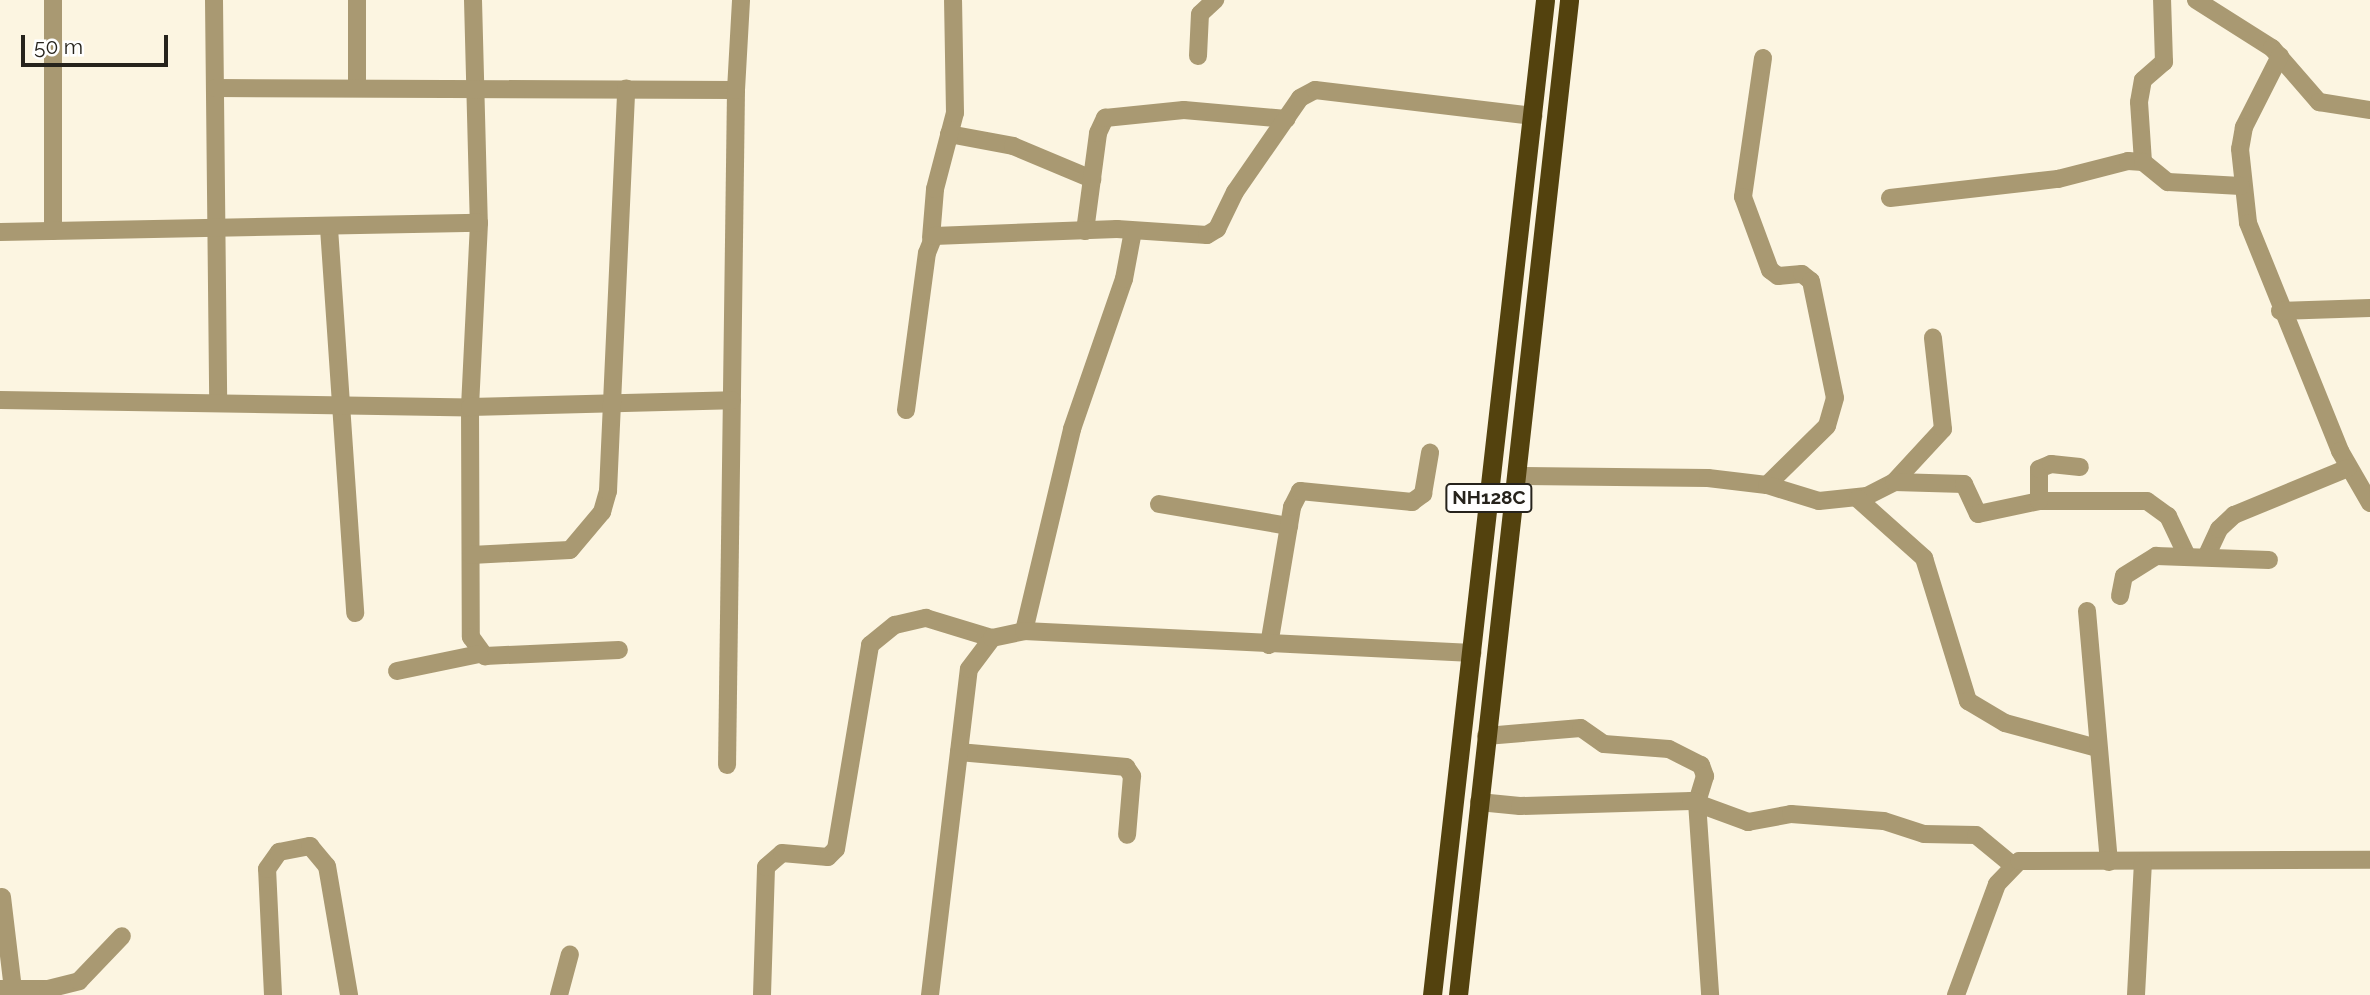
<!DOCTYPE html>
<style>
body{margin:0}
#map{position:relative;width:2370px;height:995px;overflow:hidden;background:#fcf5e1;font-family:Raleway,sans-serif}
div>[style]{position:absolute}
.minor>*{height:18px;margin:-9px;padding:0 9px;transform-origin:9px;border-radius:9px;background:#a99972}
.trunk>*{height:19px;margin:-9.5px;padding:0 9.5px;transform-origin:9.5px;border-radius:9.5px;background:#53420e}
span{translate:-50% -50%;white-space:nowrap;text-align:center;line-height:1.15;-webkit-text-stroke:7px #fff;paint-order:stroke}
.shield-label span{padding:2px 5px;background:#fff;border:2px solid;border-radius:5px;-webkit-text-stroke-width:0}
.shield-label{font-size:19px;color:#26231c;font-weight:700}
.scale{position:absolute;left:21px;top:35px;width:147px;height:32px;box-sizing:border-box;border:4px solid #26231c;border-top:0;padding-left:9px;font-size:21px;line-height:24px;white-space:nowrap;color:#26231c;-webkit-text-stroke:5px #fff;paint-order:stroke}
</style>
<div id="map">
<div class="minor">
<div style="left:214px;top:0;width:400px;rotate:89.4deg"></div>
<div style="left:357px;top:0;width:87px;rotate:90deg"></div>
<div style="left:473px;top:0;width:223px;rotate:88.5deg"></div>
<div style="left:479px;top:223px;width:184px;rotate:92.8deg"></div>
<div style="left:470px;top:407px;width:230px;rotate:89.8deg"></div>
<div style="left:471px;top:637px;width:24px;rotate:54deg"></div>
<div style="left:485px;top:656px;width:134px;rotate:-2.6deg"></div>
<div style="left:2196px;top:0;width:90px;rotate:32.3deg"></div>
<div style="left:2272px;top:48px;width:72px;rotate:49deg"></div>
<div style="left:2319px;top:102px;width:52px;rotate:8.9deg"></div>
<div style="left:1198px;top:56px;width:42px;rotate:-87.3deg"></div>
<div style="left:1200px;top:14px;width:21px;rotate:-43deg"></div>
<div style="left:2280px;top:56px;width:80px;rotate:116.9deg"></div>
<div style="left:2244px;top:127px;width:22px;rotate:100deg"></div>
<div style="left:2240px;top:149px;width:74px;rotate:83.8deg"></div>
<div style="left:2248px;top:223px;width:246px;rotate:68deg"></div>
<div style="left:2340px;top:451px;width:60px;rotate:60deg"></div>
<div style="left:1763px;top:58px;width:140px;rotate:98.2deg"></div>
<div style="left:1743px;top:197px;width:78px;rotate:69.7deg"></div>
<div style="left:1770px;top:270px;width:10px;rotate:37deg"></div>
<div style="left:1778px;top:276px;width:24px;rotate:-5deg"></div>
<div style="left:1802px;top:274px;width:11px;rotate:38deg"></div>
<div style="left:1811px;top:281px;width:119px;rotate:78.4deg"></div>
<div style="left:1835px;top:398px;width:29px;rotate:106deg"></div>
<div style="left:1827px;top:426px;width:84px;rotate:135.5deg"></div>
<div style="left:215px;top:88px;width:521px;rotate:0.22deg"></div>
<div style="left:736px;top:90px;width:675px;rotate:90.76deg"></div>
<div style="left:736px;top:90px;width:90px;rotate:-86.8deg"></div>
<div style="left:949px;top:134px;width:65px;rotate:10.6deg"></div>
<div style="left:1013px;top:146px;width:86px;rotate:22.7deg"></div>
<div style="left:2143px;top:162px;width:60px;rotate:-93.8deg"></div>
<div style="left:2139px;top:102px;width:22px;rotate:-80deg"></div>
<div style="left:2143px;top:80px;width:28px;rotate:-41deg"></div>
<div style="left:2164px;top:62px;width:62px;rotate:-91.8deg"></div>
<div style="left:1890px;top:198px;width:169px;rotate:-6.5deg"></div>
<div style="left:2058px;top:179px;width:72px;rotate:-14.4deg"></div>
<div style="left:2128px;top:161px;width:15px;rotate:4deg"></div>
<div style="left:2143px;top:162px;width:32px;rotate:39deg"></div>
<div style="left:2168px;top:182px;width:73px;rotate:3.1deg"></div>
<div style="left:329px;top:228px;width:386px;rotate:86.1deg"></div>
<div style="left:53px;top:231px;width:231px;rotate:-90deg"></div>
<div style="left:1085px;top:231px;width:99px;rotate:-82.4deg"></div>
<div style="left:1098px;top:133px;width:17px;rotate:-65deg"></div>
<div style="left:1105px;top:118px;width:79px;rotate:-5.8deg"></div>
<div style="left:1184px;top:110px;width:103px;rotate:5deg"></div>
<div style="left:0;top:232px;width:479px;rotate:-1.1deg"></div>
<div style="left:931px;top:238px;width:49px;rotate:-85.3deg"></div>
<div style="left:935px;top:189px;width:79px;rotate:-75.3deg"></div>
<div style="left:955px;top:113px;width:112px;rotate:-91deg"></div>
<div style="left:2280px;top:311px;width:90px;rotate:-1.9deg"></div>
<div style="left:0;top:400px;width:470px;rotate:0.9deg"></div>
<div style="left:470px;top:407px;width:262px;rotate:-1.5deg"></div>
<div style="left:906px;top:410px;width:158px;rotate:-82.4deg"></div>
<div style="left:927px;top:253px;width:18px;rotate:-68deg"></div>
<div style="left:934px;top:236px;width:183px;rotate:-2.2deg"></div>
<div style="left:1117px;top:229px;width:90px;rotate:3.8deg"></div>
<div style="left:1207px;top:235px;width:12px;rotate:-31deg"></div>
<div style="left:1217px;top:229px;width:41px;rotate:-64.1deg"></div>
<div style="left:1235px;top:192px;width:114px;rotate:-55.3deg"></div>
<div style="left:1300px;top:98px;width:17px;rotate:-28deg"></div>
<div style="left:1315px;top:90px;width:220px;rotate:6.8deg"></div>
<div style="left:1517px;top:476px;width:191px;rotate:0.6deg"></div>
<div style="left:1708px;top:478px;width:59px;rotate:6.8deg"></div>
<div style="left:1767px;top:485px;width:54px;rotate:17.1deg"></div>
<div style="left:1819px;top:501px;width:48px;rotate:-5.9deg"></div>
<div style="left:1867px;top:496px;width:30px;rotate:-27deg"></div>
<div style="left:1894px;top:482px;width:72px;rotate:-47.2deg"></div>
<div style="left:1943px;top:429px;width:92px;rotate:-96.3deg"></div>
<div style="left:1894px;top:482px;width:70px;rotate:1.6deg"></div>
<div style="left:1964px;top:484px;width:33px;rotate:65deg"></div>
<div style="left:1978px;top:514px;width:62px;rotate:-12deg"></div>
<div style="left:2039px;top:501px;width:108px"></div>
<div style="left:2147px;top:501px;width:26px;rotate:36deg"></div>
<div style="left:2168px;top:516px;width:44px;rotate:64.6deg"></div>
<div style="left:1858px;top:499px;width:89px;rotate:41.8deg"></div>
<div style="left:1924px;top:558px;width:150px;rotate:72.9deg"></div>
<div style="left:1968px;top:701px;width:43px;rotate:30.7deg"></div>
<div style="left:2005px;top:723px;width:95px;rotate:15.2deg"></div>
<div style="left:2039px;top:501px;width:32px;rotate:-90deg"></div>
<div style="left:2039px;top:469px;width:13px;rotate:-23deg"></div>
<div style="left:2051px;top:464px;width:29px;rotate:6deg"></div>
<div style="left:1159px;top:504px;width:132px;rotate:9.6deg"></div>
<div style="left:471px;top:555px;width:99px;rotate:-2.9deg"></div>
<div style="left:570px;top:550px;width:50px;rotate:-49.9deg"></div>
<div style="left:602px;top:512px;width:22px;rotate:-74deg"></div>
<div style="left:608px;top:491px;width:403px;rotate:-87.4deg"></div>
<div style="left:2206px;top:557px;width:31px;rotate:-65deg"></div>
<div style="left:2219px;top:529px;width:21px;rotate:-43deg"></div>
<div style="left:2234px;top:515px;width:123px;rotate:-22.4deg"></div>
<div style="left:2120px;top:596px;width:20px;rotate:-79deg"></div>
<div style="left:2124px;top:576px;width:38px;rotate:-32deg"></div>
<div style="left:2156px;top:556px;width:113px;rotate:2deg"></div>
<div style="left:2087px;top:611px;width:252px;rotate:85deg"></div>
<div style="left:1024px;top:631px;width:208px;rotate:-76.6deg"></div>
<div style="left:1072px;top:429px;width:159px;rotate:-70.9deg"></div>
<div style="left:1124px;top:279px;width:49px;rotate:-79.4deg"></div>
<div style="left:1269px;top:645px;width:140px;rotate:-80.5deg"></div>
<div style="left:1292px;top:507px;width:18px;rotate:-63deg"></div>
<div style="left:1300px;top:491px;width:113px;rotate:5.6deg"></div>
<div style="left:1412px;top:502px;width:14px;rotate:-36deg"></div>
<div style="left:1423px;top:494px;width:42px;rotate:-80.3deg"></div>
<div style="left:397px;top:671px;width:84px;rotate:-11.7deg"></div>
<div style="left:1486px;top:736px;width:95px;rotate:-4.8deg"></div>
<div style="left:1581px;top:728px;width:28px;rotate:35deg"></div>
<div style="left:1604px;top:744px;width:65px;rotate:4.4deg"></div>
<div style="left:1669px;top:749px;width:36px;rotate:27deg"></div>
<div style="left:1701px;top:765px;width:12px;rotate:70deg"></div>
<div style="left:1705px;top:776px;width:27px;rotate:107deg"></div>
<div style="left:1697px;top:802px;width:193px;rotate:86.1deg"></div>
<div style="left:959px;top:752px;width:168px;rotate:5.1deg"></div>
<div style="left:1126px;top:767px;width:11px;rotate:56deg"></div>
<div style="left:1132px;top:776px;width:59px;rotate:94.8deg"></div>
<div style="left:1479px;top:802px;width:41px;rotate:5.6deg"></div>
<div style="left:1520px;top:806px;width:171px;rotate:-1.7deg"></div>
<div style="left:1691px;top:801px;width:61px;rotate:20.2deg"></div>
<div style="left:1748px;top:822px;width:44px;rotate:-10.5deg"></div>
<div style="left:1791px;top:814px;width:93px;rotate:4.3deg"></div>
<div style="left:1884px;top:821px;width:42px;rotate:18deg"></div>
<div style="left:1924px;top:834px;width:52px;rotate:1.1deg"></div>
<div style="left:1976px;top:835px;width:45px;rotate:39.6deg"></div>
<div style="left:2px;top:897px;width:93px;rotate:83.2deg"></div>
<div style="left:0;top:989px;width:48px"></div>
<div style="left:48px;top:989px;width:32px;rotate:-14deg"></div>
<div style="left:79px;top:981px;width:62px;rotate:-46.3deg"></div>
<div style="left:273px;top:995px;width:126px;rotate:-92.7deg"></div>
<div style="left:267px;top:869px;width:21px;rotate:-55deg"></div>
<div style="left:279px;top:852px;width:32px;rotate:-11deg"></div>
<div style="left:310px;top:846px;width:26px;rotate:50deg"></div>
<div style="left:327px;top:866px;width:131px;rotate:80.3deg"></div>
<div style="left:559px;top:995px;width:42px;rotate:-75deg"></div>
<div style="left:762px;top:995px;width:128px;rotate:-88.2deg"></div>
<div style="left:766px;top:867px;width:21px;rotate:-41deg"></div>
<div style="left:782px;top:853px;width:46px;rotate:5deg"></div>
<div style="left:828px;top:857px;width:11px;rotate:-45deg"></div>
<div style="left:836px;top:849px;width:207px;rotate:-80.5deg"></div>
<div style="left:870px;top:645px;width:32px;rotate:-39deg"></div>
<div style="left:895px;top:625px;width:32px;rotate:-13deg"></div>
<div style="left:926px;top:618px;width:69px;rotate:16.9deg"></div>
<div style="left:930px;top:995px;width:328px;rotate:-83.2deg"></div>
<div style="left:969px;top:669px;width:39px;rotate:-53deg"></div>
<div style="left:992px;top:638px;width:33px;rotate:-12deg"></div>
<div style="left:1024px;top:631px;width:449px;rotate:2.8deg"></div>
<div style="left:1956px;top:995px;width:118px;rotate:-69.7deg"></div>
<div style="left:1997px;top:884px;width:32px;rotate:-46deg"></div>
<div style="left:2019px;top:861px;width:351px;rotate:-0.2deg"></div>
<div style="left:2136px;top:995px;width:133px;rotate:-87deg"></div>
</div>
<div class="trunk">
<div style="left:1432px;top:995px;width:1001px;rotate:-83.52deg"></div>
<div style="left:1458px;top:995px;width:1001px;rotate:-83.63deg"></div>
</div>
<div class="shield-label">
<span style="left:1489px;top:498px">NH128C</span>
</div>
<div class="scale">50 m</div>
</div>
